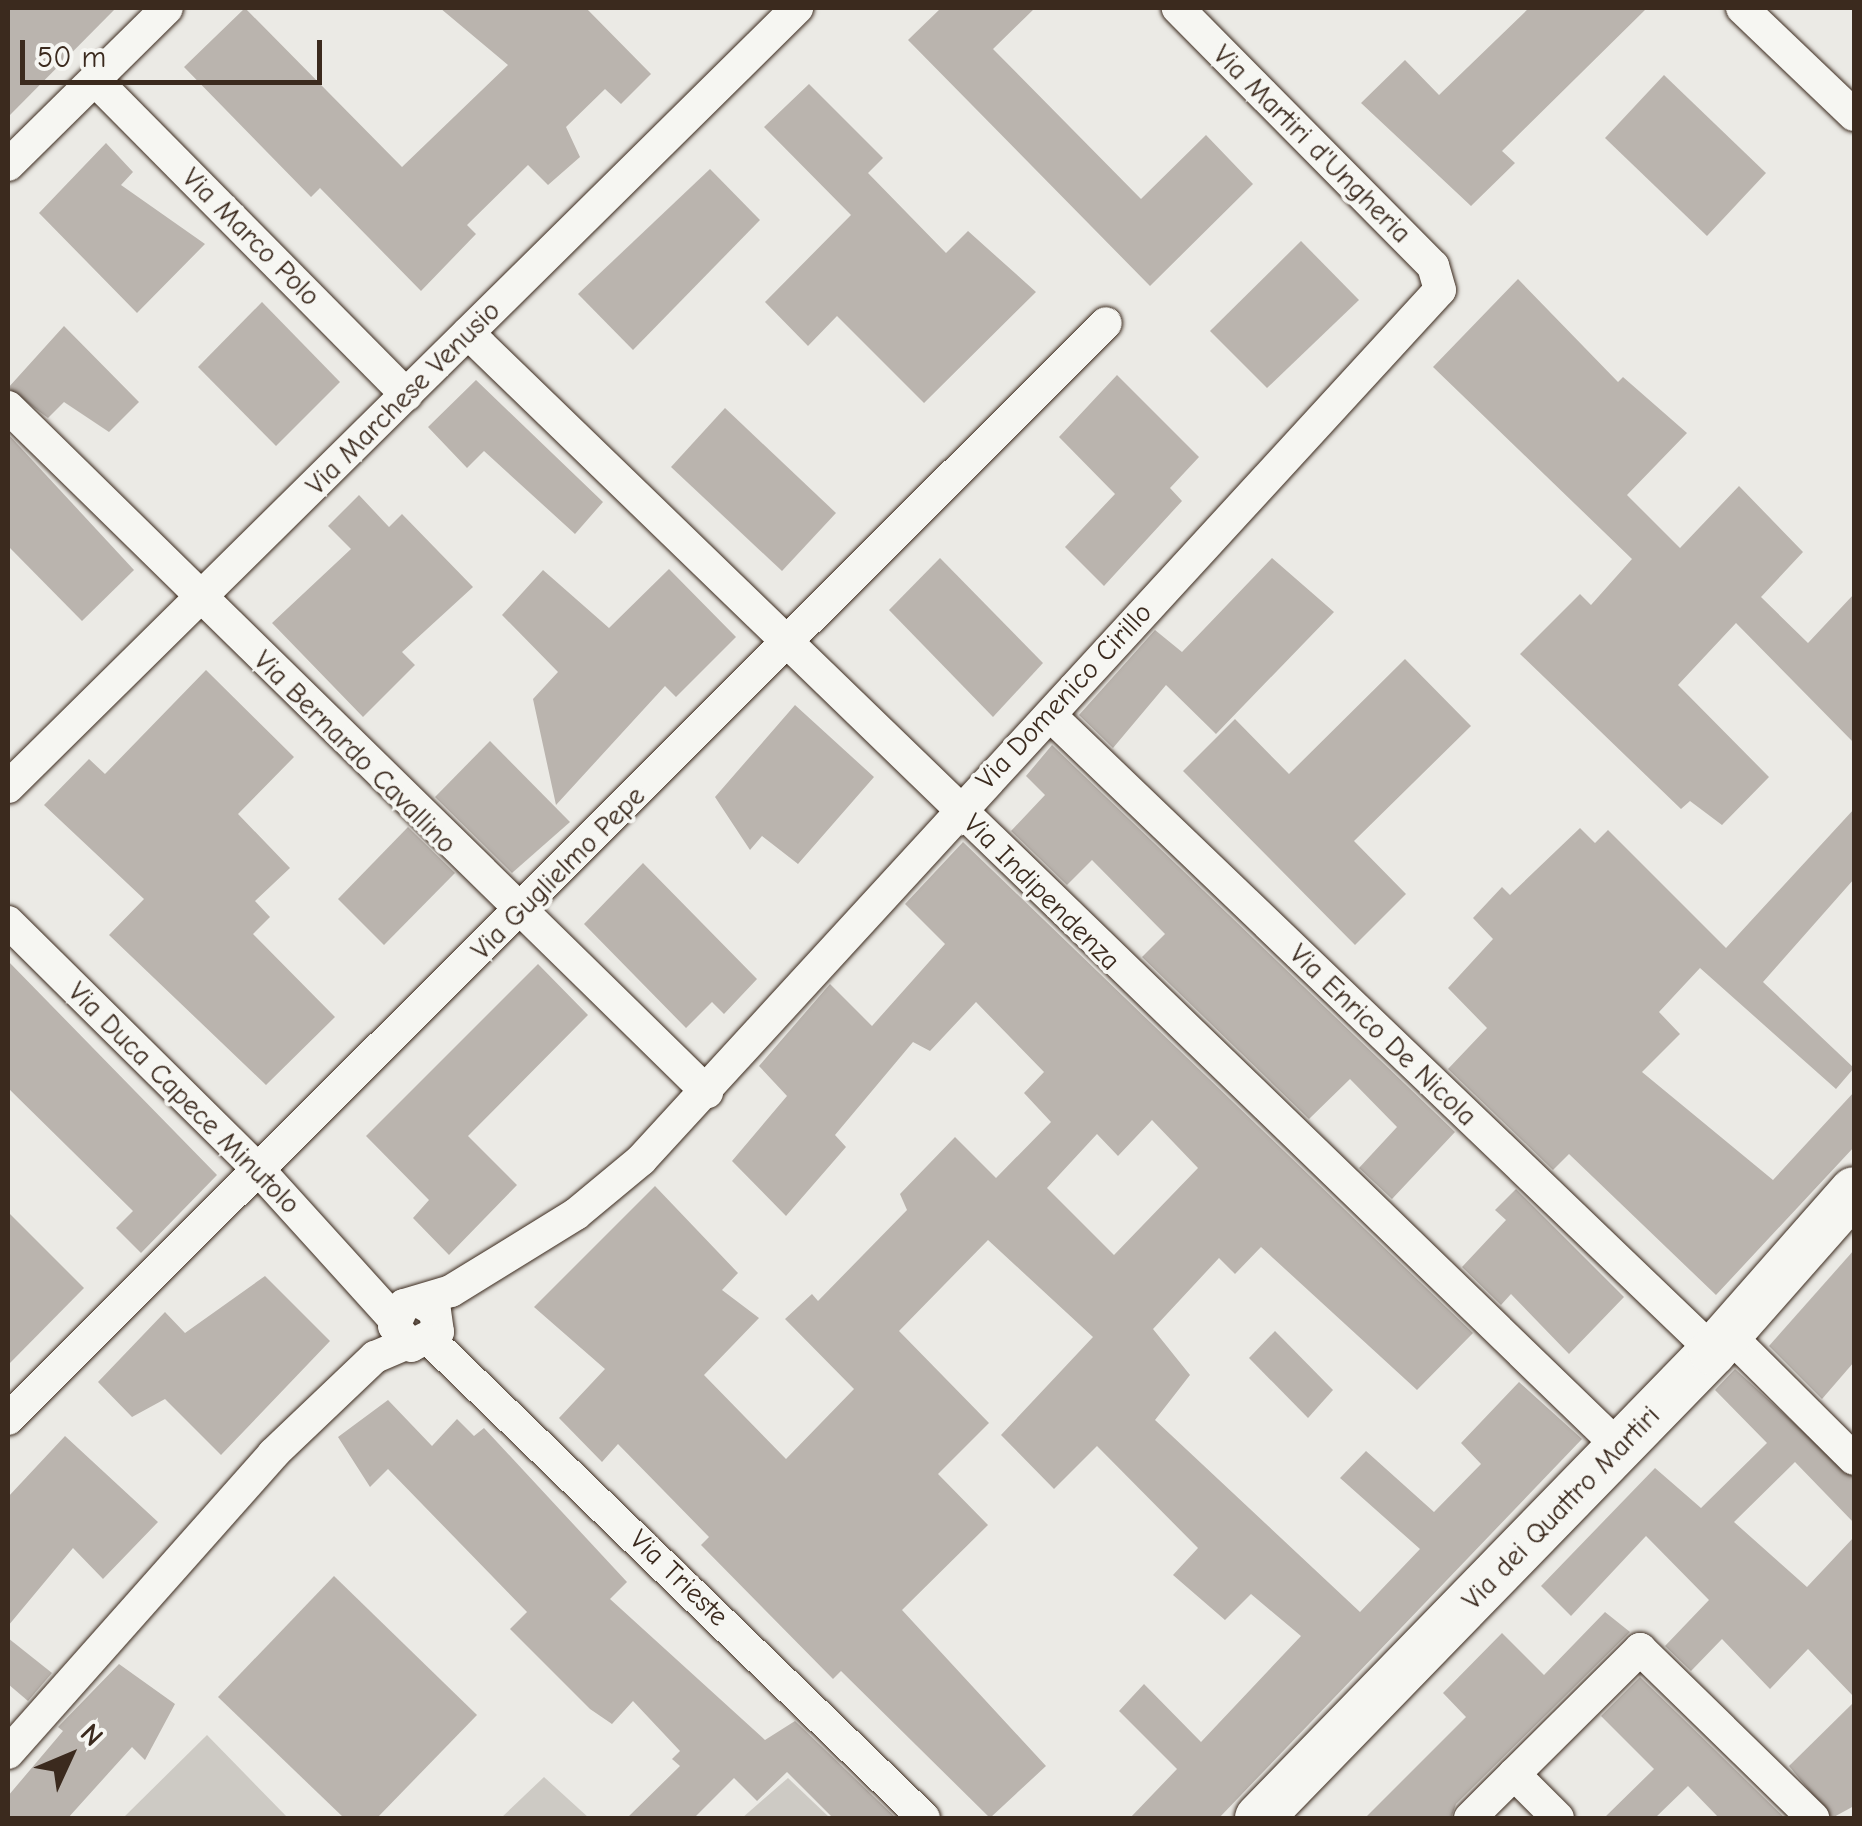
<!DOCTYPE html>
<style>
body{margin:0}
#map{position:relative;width:1862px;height:1826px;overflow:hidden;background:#ebeae5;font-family:"Comic Neue",sans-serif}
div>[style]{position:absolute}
.green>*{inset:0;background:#cdcac4}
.building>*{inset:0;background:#bab4ae}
.roads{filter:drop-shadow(0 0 2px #3b2a1e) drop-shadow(0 0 2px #3b2a1e)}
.street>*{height:32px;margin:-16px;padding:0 16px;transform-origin:16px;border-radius:16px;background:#f6f6f2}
.secondary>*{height:48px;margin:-24px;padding:0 24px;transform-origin:24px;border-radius:24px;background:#f6f6f2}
span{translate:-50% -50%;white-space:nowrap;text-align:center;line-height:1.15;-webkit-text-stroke:8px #f6f6f2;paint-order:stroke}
.street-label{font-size:28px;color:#3b2a1e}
.frame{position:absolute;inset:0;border:10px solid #3b2a1e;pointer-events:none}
.north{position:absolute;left:20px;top:1706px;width:100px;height:100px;-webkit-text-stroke:8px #f6f6f2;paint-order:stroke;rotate:46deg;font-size:28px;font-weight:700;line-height:40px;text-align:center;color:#3b2a1e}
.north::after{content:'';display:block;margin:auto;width:35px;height:45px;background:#3b2a1e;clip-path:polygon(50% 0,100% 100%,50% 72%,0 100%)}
.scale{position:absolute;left:20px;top:40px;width:302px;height:45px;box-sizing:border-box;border:5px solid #3b2a1e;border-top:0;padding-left:12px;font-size:30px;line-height:35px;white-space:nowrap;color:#3b2a1e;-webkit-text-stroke:8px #f6f6f2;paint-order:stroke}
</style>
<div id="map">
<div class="green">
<div style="clip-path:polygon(207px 1735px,288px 1818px,123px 1818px)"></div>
<div style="clip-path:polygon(544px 1777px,589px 1818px,501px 1818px)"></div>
<div style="clip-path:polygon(788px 1778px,830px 1818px,742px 1818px)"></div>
</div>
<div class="building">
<div style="clip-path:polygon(8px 8px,116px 8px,8px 117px)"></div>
<div style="clip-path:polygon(245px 8px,402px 167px,508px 65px,440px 8px,586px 8px,651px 74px,621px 104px,605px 89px,566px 127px,580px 157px,548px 185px,528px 165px,467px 225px,476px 234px,421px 291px,320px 188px,311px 197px,184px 67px)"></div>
<div style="clip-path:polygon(941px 8px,1035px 8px,993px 49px,1141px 199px,1206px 135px,1253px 184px,1150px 286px,908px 40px)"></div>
<div style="clip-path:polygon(1529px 8px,1647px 8px,1502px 151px,1515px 163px,1471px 206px,1361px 103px,1405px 60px,1439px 95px)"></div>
<div style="clip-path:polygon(1664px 75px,1766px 173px,1707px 236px,1605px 138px)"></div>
<div style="clip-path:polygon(809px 84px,883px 158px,868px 173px,946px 253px,968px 231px,1036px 292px,924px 403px,837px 316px,808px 346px,765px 302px,851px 215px,764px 127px)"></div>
<div style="clip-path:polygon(106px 143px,133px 172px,121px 185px,205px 244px,137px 313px,39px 213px)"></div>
<div style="clip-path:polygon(710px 169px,760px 220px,633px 350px,578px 294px)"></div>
<div style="clip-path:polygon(1301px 241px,1359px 300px,1267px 388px,1210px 331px)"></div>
<div style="clip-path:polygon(1518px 279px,1618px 382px,1623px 377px,1687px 433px,1627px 495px,1680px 548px,1739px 486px,1803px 552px,1761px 597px,1808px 643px,1854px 594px,1854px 743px,1736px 623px,1678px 685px,1769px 777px,1722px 825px,1690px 801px,1681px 809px,1520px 654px,1580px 594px,1591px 605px,1632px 559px,1433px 367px)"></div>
<div style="clip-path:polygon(262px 302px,340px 382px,276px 446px,198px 367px)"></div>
<div style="clip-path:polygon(64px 326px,139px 402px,109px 432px,64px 402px,48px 418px,8px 388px)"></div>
<div style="clip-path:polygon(1117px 375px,1199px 457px,1170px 488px,1182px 501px,1104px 586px,1065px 547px,1115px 494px,1059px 437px)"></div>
<div style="clip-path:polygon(476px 380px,603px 502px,575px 534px,484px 451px,467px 468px,428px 427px)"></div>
<div style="clip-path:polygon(725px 408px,836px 513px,782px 571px,671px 467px)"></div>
<div style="clip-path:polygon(8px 434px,134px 570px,82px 621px,8px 546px)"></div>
<div style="clip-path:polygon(359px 495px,389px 527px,402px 514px,473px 587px,402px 652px,415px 665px,363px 717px,272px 623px,351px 549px,328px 526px)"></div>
<div style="clip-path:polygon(940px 558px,1043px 663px,993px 717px,889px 610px)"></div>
<div style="clip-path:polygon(1272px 558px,1334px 612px,1216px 734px,1166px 685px,1113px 748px,1079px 715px,1155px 630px,1182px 652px)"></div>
<div style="clip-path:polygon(669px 569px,736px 637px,676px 697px,665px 686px,556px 805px,533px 699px,558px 672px,502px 615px,543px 570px,609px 628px)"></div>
<div style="clip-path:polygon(1405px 659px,1471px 726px,1354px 841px,1406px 894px,1355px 945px,1183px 771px,1235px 719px,1289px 774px)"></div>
<div style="clip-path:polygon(206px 670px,294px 757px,238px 814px,290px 868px,255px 901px,270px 917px,253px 934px,335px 1017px,266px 1085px,109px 935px,144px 899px,44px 805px,89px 759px,105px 774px)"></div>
<div style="clip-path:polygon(795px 705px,874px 777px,798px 864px,762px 836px,750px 850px,715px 797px)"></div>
<div style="clip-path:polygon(490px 741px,570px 822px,512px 873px,435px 797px)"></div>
<div style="clip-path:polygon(1052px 745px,1455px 1132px,1392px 1199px,1359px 1168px,1397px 1127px,1350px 1079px,1309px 1119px,1142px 957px,1165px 934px,1092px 860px,1067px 885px,1011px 831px,1045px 795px,1026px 776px)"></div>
<div style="clip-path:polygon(1854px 809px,1854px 879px,1763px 982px,1854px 1068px,1836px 1089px,1700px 968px,1659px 1012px,1680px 1034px,1642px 1072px,1773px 1180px,1854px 1092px,1854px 1147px,1716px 1295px,1569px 1154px,1553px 1170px,1448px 1069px,1487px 1028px,1448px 988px,1493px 939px,1473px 918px,1502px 887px,1510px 895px,1580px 828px,1595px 843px,1608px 830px,1726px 948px)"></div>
<div style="clip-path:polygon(408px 827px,455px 873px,384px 945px,338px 899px)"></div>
<div style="clip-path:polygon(evenodd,963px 842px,1473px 1333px,1417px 1390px,1261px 1247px,1235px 1274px,1219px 1258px,1153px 1329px,1190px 1375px,1155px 1420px,1360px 1612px,1420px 1549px,1340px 1478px,1366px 1451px,1434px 1512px,1481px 1464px,1461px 1443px,1519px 1382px,1582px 1439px,1219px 1818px,1130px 1818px,1177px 1769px,1119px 1711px,1144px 1684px,1201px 1742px,1301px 1636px,1251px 1594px,1225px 1620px,1173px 1575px,1198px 1548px,1097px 1446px,1054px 1489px,1001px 1435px,1093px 1337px,988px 1240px,899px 1331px,989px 1423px,938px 1474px,988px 1525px,902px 1610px,1046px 1766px,990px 1818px,841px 1671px,833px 1679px,701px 1545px,709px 1537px,618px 1444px,602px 1462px,559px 1418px,605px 1369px,534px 1307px,655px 1186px,738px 1273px,722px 1290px,759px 1318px,704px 1375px,786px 1459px,854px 1389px,785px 1319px,812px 1294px,818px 1301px,907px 1210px,900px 1194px,955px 1137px,996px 1178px,1051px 1122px,1024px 1093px,1044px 1072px,976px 1002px,930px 1051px,913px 1042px,835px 1135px,846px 1147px,786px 1216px,732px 1161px,787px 1096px,759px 1066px,830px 984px,872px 1026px,945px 944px,905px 904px,963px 842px,1152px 1120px,1198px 1168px,1114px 1255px,1047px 1188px,1097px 1134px,1118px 1156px,1152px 1120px)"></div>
<div style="clip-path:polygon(643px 863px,757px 979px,724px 1014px,712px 1002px,686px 1028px,584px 924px)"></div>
<div style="clip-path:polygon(8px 961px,217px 1175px,141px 1253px,116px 1228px,133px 1211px,8px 1088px)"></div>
<div style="clip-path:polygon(538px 964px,588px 1015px,468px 1136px,517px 1185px,449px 1255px,413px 1218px,429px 1200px,366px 1136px)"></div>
<div style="clip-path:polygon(1516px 1189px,1624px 1297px,1569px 1354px,1511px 1294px,1501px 1305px,1462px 1267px,1506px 1220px,1495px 1210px)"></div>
<div style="clip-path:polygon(8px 1212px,84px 1288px,8px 1365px)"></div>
<div style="clip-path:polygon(1854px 1250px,1854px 1362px,1822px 1399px,1769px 1346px)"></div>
<div style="clip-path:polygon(265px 1276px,330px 1341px,221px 1455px,165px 1399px,132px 1417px,98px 1382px,165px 1312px,185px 1333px)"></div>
<div style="clip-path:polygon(1275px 1331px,1333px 1390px,1308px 1418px,1249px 1358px)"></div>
<div style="clip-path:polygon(1735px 1369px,1854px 1478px,1854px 1523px,1795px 1462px,1734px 1522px,1807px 1587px,1854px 1537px,1854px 1697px,1808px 1649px,1770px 1689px,1722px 1639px,1691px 1671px,1665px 1646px,1709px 1600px,1646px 1536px,1571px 1616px,1541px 1586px,1655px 1468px,1701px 1508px,1767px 1443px,1715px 1390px)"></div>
<div style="clip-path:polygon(388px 1400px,432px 1446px,457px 1419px,474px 1436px,484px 1428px,627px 1582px,610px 1599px,765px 1740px,795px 1721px,896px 1818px,833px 1818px,787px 1772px,757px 1801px,734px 1778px,694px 1818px,627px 1818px,680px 1766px,672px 1759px,680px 1751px,633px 1701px,612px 1724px,590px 1709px,510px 1629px,527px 1612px,388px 1469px,370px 1487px,338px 1437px)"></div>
<div style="clip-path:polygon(65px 1436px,158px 1522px,103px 1579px,73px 1548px,8px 1626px,8px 1497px)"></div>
<div style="clip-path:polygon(334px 1576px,477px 1715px,377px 1818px,344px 1818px,218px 1697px)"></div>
<div style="clip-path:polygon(1605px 1612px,1630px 1632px,1456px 1804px,1451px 1818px,1365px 1818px,1466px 1717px,1443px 1693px,1502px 1633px,1544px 1675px)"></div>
<div style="clip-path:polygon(8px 1638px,52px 1673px,28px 1701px,8px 1684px)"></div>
<div style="clip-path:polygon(119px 1664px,175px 1704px,145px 1760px,132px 1747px,68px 1818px,8px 1818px,8px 1796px,63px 1731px,58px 1727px)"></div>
<div style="clip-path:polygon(1640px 1677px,1785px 1818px,1719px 1818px,1688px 1786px,1655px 1818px,1604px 1818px,1654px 1769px,1601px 1716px)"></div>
<div style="clip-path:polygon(1854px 1702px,1854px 1806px,1832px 1818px,1789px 1766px)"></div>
</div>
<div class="roads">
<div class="street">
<div style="left:1742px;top:8px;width:155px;rotate:43.7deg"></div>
<div style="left:95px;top:80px;width:443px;rotate:45.3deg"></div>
<div style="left:8px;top:165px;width:223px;rotate:-44.6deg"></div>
<div style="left:468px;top:333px;width:1603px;rotate:44.06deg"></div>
<div style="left:8px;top:407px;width:979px;rotate:44.42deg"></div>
<div style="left:1053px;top:718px;width:914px;rotate:43.8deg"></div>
<div style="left:8px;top:787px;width:1109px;rotate:-44.63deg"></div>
<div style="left:8px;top:922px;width:351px;rotate:44.7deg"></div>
<div style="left:258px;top:1169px;width:202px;rotate:47.8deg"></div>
<div style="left:420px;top:1302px;width:17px;rotate:31deg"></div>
<div style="left:435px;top:1311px;width:21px;rotate:82deg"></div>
<div style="left:438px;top:1332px;width:30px;rotate:153deg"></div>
<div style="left:411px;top:1346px;width:26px;rotate:-130deg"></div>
<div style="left:394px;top:1326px;width:23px;rotate:-65deg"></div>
<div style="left:404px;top:1305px;width:49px;rotate:-16.6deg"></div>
<div style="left:451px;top:1291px;width:147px;rotate:-31.6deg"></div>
<div style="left:576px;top:1214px;width:85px;rotate:-39.7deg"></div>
<div style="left:641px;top:1160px;width:1181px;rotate:-47.44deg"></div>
<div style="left:1440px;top:290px;width:25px;rotate:-106deg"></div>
<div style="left:1433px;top:266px;width:363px;rotate:-134.7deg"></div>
<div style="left:1728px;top:1334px;width:177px;rotate:44.8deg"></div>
<div style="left:431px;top:1341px;width:686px;rotate:44.06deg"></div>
<div style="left:8px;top:1419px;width:1551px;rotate:-44.95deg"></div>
<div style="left:8px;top:1753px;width:400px;rotate:-48.4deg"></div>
<div style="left:273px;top:1454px;width:141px;rotate:-43.6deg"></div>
<div style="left:375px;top:1357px;width:33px;rotate:-23deg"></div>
<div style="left:1514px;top:1774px;width:62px;rotate:45deg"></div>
<div style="left:1470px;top:1818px;width:240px;rotate:-44.8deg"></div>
<div style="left:1640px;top:1649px;width:242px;rotate:44.3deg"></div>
</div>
<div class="secondary">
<div style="left:1259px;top:1818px;width:651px;rotate:-45.81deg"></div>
<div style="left:1713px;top:1351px;width:213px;rotate:-48.6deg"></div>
</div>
</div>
<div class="street-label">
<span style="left:1312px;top:144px;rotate:45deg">Via Martiri d'Ungheria</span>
<span style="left:251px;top:237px;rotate:45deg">Via Marco Polo</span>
<span style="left:403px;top:398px;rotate:-45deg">Via Marchese Venusio</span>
<span style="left:1064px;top:696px;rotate:-47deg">Via Domenico Cirillo</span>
<span style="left:355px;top:752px;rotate:45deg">Via Bernardo Cavallino</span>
<span style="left:558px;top:873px;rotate:-45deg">Via Guglielmo Pepe</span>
<span style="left:1042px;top:892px;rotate:45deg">Via Indipendenza</span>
<span style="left:1383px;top:1035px;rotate:44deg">Via Enrico De Nicola</span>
<span style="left:184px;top:1098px;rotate:45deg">Via Duca Capece Minutolo</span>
<span style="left:1561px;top:1508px;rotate:-46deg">Via dei Quattro Martiri</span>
<span style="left:679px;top:1578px;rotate:44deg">Via Trieste</span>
</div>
<div class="frame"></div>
<div class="north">N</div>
<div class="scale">50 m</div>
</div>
